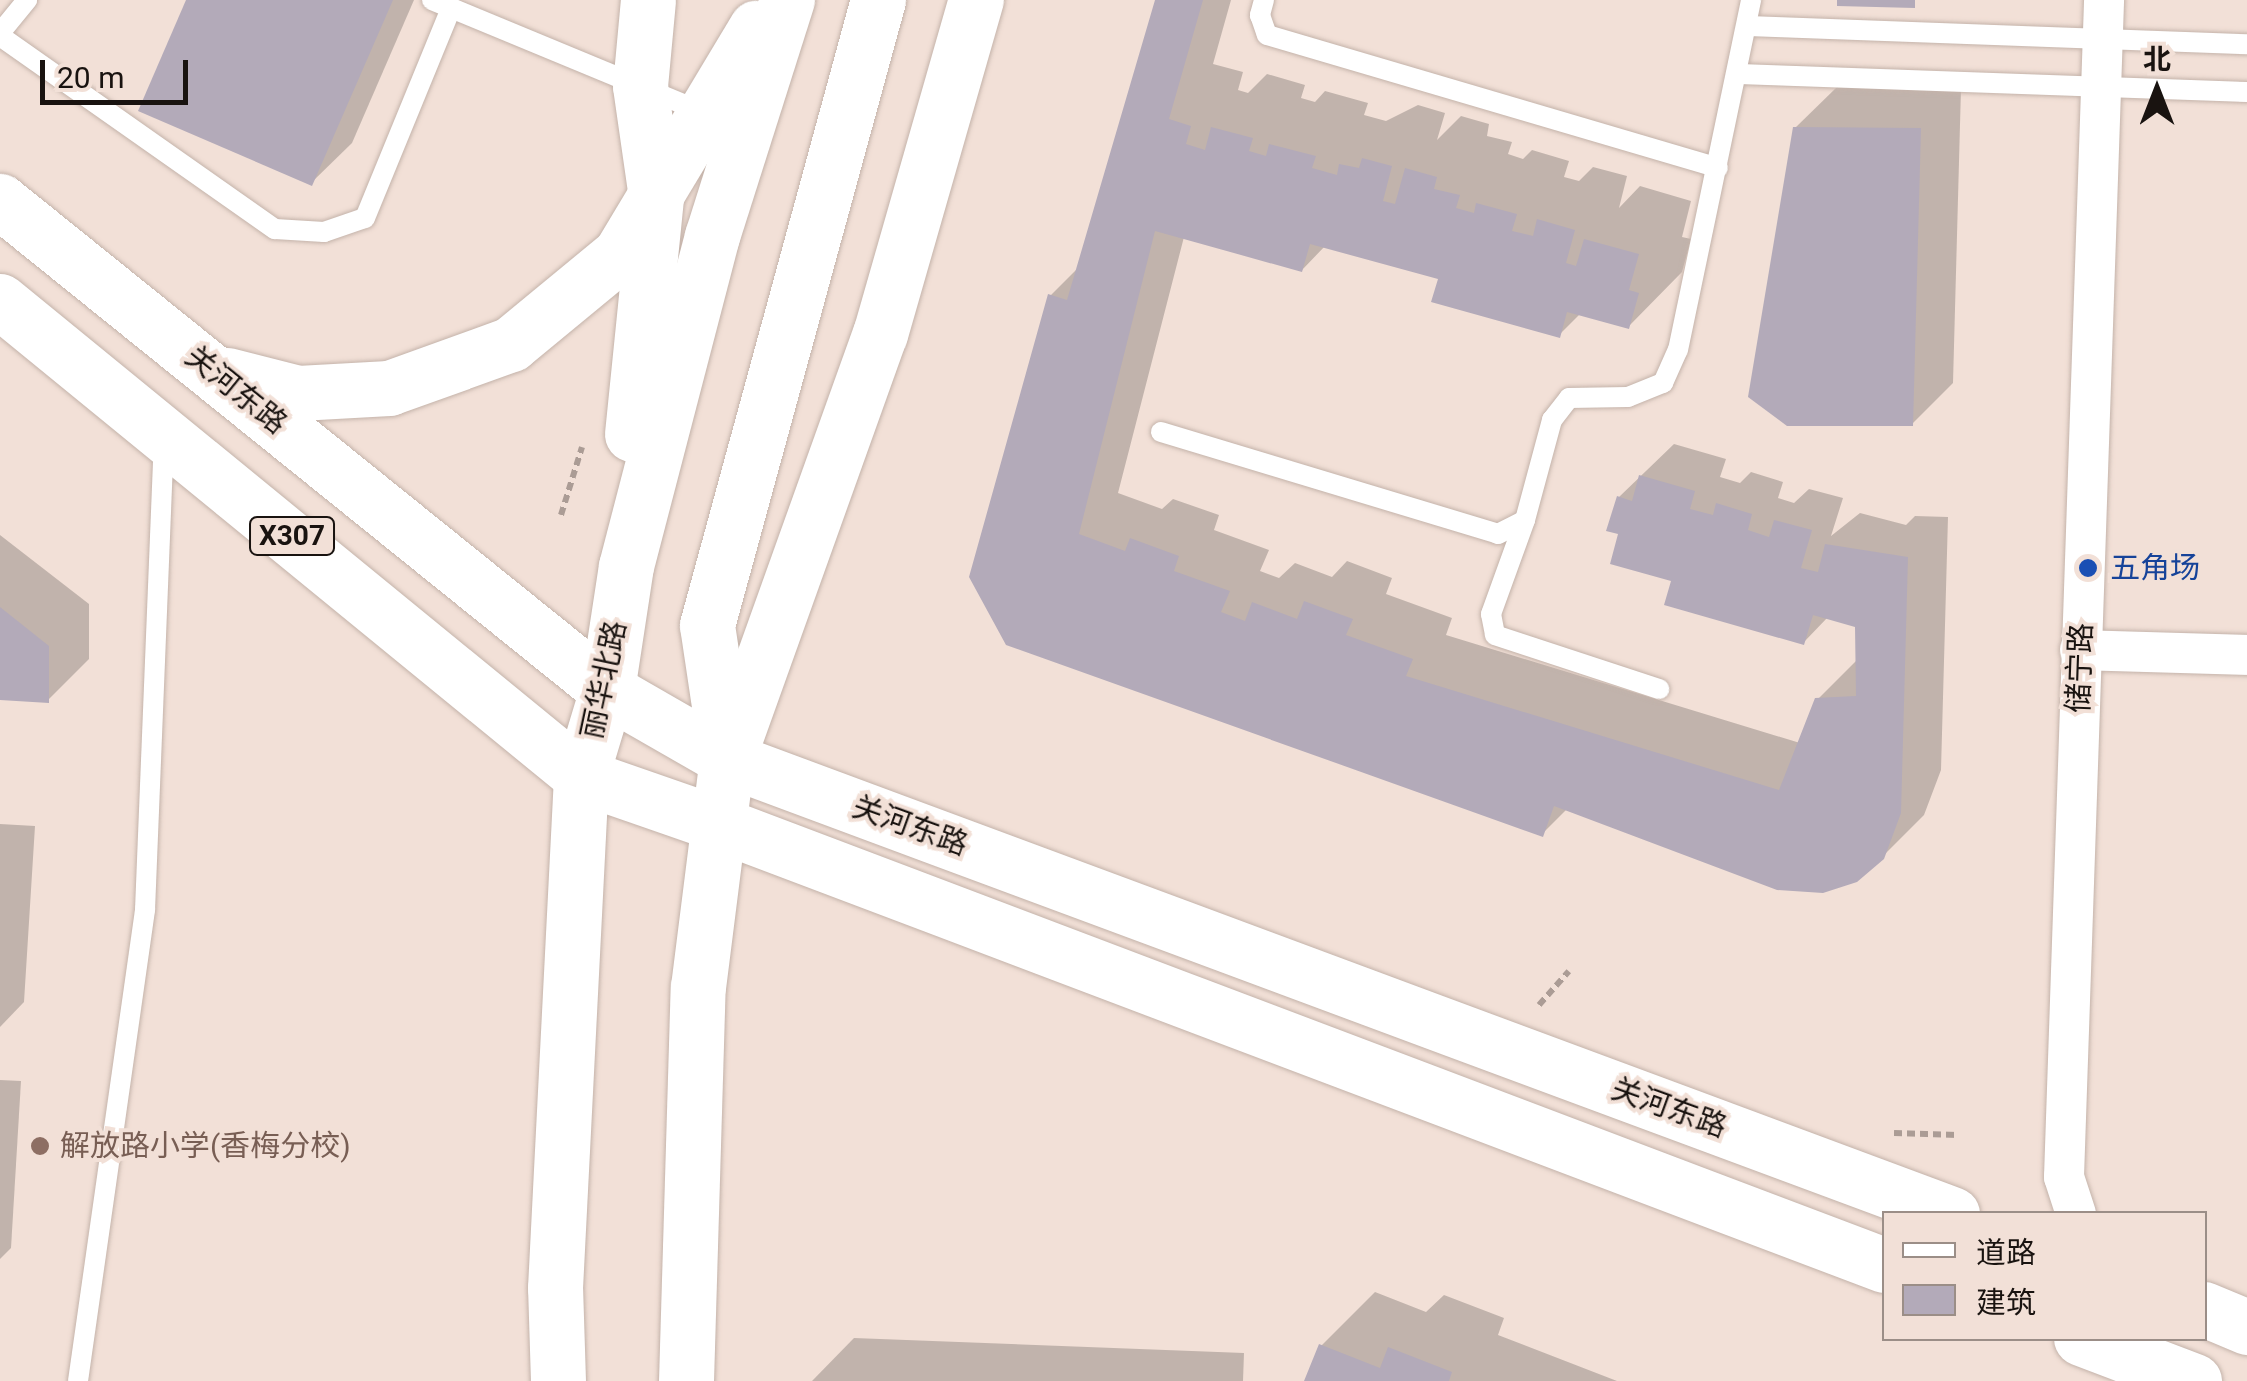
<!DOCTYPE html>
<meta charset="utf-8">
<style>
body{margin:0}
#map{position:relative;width:2247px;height:1381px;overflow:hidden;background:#f2e0d7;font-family:Roboto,"Noto Sans SC",sans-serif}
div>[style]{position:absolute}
.shadow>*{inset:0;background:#0003}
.building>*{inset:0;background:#b3aab9}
.path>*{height:6px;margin-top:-3px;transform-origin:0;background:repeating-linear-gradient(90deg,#ab9c95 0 8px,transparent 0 13px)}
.roads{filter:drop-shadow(0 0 2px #c4b3aa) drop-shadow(0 0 2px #c4b3aa)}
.service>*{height:20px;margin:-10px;padding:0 10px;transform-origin:10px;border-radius:10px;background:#fff}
.minor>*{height:40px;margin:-20px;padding:0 20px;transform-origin:20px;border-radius:20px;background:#fff}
.secondary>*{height:55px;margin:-27.5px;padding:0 27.5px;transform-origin:27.5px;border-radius:27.5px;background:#fff}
.primary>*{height:55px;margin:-27.5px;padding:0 27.5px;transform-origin:27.5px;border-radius:27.5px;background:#fff}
.dots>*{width:28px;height:28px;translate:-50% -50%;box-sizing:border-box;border:5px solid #f2e0d7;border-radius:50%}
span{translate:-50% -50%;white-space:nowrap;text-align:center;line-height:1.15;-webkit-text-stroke:8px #f2e0d7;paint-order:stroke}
.shield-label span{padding:2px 8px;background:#f2e0d7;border:2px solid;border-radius:8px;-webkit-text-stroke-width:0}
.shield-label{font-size:28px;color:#191310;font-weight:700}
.street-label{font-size:30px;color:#191310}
.transit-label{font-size:30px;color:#164399}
.left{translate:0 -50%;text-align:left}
.education-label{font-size:30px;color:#785e54}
.legend{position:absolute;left:1882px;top:1211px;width:325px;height:130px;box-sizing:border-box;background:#f2e0d7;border:2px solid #9b8e87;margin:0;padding:12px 18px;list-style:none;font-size:30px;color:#191310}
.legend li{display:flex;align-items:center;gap:20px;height:50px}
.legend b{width:50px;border:2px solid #9b8e87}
.north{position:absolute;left:2107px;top:40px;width:100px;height:100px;-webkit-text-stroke:8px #f2e0d7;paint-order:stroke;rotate:0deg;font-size:28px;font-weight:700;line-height:40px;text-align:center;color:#191310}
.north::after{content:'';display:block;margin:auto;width:35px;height:45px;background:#191310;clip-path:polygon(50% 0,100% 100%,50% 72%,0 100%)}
.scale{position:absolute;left:40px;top:60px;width:148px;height:45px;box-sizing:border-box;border:5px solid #191310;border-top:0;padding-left:12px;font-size:30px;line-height:35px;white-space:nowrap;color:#191310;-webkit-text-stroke:8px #f2e0d7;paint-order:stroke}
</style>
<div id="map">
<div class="shadow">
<div style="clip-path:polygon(189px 0,414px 0,352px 143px,311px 183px)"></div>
<div style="clip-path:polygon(1157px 0,1249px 0,1231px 0,1213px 64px,1243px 72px,1238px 90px,1248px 93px,1267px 74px,1305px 85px,1301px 98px,1315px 102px,1325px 91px,1368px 103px,1364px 115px,1386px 121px,1418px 105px,1445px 113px,1437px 140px,1461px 116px,1489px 124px,1487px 136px,1512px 142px,1508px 154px,1523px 159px,1532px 150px,1569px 161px,1564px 177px,1579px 181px,1593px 167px,1627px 176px,1619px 208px,1640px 186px,1691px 201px,1682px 237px,1691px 239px,1682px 272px,1629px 326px,1581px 313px,1559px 335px,1441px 277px,1326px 245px,1302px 270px,1184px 237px,1118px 493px,1162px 509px,1173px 499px,1219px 515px,1214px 530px,1269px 550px,1260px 571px,1279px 578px,1295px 563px,1332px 577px,1347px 561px,1392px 578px,1386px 594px,1452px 618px,1446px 635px,1800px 743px,1818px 699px,1858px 659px,1857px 625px,1828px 617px,1804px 642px,1674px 579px,1621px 532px,1619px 497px,1674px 444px,1726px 459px,1720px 477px,1740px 483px,1751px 472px,1783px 482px,1778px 498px,1794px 503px,1809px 489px,1843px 498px,1831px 536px,1860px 513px,1906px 525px,1915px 516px,1948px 517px,1941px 770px,1924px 815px,1882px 857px,1568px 808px,1542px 834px,1008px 643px,1050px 296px,1079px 267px)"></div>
<div style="clip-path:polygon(1837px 87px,1961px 88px,1953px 383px,1912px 424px,1795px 128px)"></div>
<div style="clip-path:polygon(0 535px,89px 604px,89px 659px,48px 700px,0 697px)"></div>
<div style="clip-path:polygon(0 824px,35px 826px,24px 1002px,0 1027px)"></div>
<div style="clip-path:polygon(0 1080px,21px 1081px,11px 1248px,0 1259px)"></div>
<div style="clip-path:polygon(1375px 1292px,1426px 1312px,1444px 1295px,1504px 1318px,1498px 1335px,1617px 1381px,1307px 1381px,1321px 1346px)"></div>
<div style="clip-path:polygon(854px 1338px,1244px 1353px,1243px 1381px,812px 1381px)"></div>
</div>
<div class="building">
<div style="clip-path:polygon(186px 0,393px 0,312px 186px,138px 111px)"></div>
<div style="clip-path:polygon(1155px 0,1203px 0,1169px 119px,1191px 126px,1186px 144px,1205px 150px,1211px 127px,1253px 138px,1249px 151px,1266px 156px,1269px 144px,1316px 156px,1312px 168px,1337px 175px,1339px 164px,1359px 168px,1362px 158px,1392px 166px,1383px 201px,1395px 204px,1405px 168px,1437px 177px,1434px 189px,1460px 195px,1456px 208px,1474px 213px,1476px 203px,1517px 214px,1512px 231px,1533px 236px,1537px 219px,1575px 230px,1566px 263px,1576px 266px,1584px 239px,1639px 254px,1629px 290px,1639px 293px,1629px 329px,1567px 312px,1560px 338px,1431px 302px,1438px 279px,1310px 244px,1302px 272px,1155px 231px,1079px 534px,1125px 551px,1130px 538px,1179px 556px,1174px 571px,1230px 591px,1221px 612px,1245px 621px,1252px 602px,1297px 619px,1304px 601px,1353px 619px,1346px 635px,1413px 659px,1406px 676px,1779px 790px,1815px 698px,1856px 696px,1855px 627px,1813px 615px,1804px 645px,1664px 605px,1671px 581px,1610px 564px,1618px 534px,1606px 531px,1617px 496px,1632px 501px,1639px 475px,1695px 491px,1690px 509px,1713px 515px,1716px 503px,1752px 514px,1748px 530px,1769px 537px,1774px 520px,1812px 530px,1801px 568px,1818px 572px,1825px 544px,1908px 557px,1901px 813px,1884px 859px,1857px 882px,1823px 893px,1777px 890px,1554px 806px,1543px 837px,1006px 645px,969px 577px,1048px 294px,1067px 300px)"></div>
<div style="clip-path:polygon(1837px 0,1915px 0,1915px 8px,1837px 6px)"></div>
<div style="clip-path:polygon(1793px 127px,1921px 128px,1913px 426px,1787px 426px,1748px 397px)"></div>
<div style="clip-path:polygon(0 607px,49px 646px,49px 703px,0 700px)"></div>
<div style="clip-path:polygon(1319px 1344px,1380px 1368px,1388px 1347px,1452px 1372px,1449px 1381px,1304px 1381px)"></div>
</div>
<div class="path">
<div style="left:561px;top:515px;width:71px;rotate:-72.8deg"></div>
<div style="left:1539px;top:1005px;width:45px;rotate:-48.6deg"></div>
<div style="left:1894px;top:1133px;width:64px;rotate:1.8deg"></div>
</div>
<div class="roads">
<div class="service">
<div style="left:432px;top:0;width:293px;rotate:22.5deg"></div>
<div style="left:1264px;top:0;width:16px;rotate:105deg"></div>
<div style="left:1260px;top:15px;width:21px;rotate:71deg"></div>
<div style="left:1267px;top:35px;width:470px;rotate:16.4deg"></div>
<div style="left:1748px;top:26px;width:499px;rotate:2.1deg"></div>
<div style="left:0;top:33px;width:43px;rotate:-50.7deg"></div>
<div style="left:0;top:36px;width:336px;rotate:35.1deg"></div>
<div style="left:275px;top:229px;width:49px;rotate:3.5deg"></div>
<div style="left:324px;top:232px;width:43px;rotate:-18.9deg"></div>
<div style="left:365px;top:218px;width:227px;rotate:-67.7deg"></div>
<div style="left:1739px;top:74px;width:508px;rotate:2.03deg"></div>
<div style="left:1161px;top:432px;width:352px;rotate:16.8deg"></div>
<div style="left:1498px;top:534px;width:30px;rotate:-27deg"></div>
<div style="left:1525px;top:520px;width:104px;rotate:-74.9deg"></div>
<div style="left:1552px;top:420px;width:28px;rotate:-52deg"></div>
<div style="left:1569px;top:398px;width:59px;rotate:-1deg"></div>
<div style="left:1628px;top:397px;width:38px;rotate:-22deg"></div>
<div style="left:1663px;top:383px;width:36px;rotate:-66deg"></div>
<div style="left:1678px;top:350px;width:358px;rotate:-78.2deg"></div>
<div style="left:1525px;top:520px;width:100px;rotate:109.9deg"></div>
<div style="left:1491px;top:614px;width:21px;rotate:79deg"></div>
<div style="left:1495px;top:635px;width:173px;rotate:18.2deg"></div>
<div style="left:78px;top:1381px;width:476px;rotate:-81.9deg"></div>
<div style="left:145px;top:910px;width:467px;rotate:-87.7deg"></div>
</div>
<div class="minor">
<div style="left:2080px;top:650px;width:167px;rotate:1.7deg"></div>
<div style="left:2076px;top:1214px;width:39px;rotate:-108deg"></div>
<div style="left:2064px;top:1177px;width:1178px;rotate:-88.05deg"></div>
</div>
<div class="secondary">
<div style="left:727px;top:759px;width:1307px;rotate:20.38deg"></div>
<div style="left:716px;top:823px;width:1249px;rotate:20.73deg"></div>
<div style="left:2204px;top:1309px;width:47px;rotate:22.7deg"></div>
<div style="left:2081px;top:1338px;width:121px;rotate:20.8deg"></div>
</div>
<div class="primary">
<div style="left:0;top:201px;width:779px;rotate:38.85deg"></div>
<div style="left:607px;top:690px;width:138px;rotate:29.9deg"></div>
<div style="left:0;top:301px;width:750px;rotate:39.27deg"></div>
<div style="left:581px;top:776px;width:143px;rotate:19.2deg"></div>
<div style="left:227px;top:375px;width:73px;rotate:14.2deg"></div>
<div style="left:298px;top:393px;width:91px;rotate:-3.1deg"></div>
<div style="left:389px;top:388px;width:130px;rotate:-19.8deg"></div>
<div style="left:511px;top:344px;width:141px;rotate:-39.5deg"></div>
<div style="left:620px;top:254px;width:264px;rotate:-59deg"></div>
<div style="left:632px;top:434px;width:238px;rotate:-84.2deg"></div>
<div style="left:656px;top:197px;width:112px;rotate:-98.2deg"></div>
<div style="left:640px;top:86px;width:86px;rotate:-84.7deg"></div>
<div style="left:730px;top:752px;width:444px;rotate:-70.3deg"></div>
<div style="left:880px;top:334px;width:348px;rotate:-74deg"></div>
<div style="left:558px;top:1381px;width:93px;rotate:-91.8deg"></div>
<div style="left:555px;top:1288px;width:513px;rotate:-87.09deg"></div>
<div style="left:581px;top:776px;width:90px;rotate:-73.2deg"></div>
<div style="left:607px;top:690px;width:125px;rotate:-81.3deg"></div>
<div style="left:626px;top:566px;width:341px;rotate:-75.4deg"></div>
<div style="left:712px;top:236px;width:248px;rotate:-72.4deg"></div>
<div style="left:686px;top:1381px;width:394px;rotate:-88.3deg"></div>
<div style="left:698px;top:987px;width:230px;rotate:-82.8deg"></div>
<div style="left:727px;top:759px;width:135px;rotate:-98.5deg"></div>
<div style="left:707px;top:625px;width:648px;rotate:-74.7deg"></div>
</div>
</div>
<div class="dots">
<div style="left:2088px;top:568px;background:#1a4fb4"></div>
<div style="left:40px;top:1146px;background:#8d6e63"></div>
</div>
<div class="shield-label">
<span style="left:292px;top:536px">X307</span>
</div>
<div class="street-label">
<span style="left:236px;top:390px;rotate:39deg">关河东路</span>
<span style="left:2080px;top:668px;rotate:-88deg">储宁路</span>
<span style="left:604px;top:680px;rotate:-78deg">丽华北路</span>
<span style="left:910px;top:826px;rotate:20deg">关河东路</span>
<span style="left:1669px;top:1108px;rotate:20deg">关河东路</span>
</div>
<div class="transit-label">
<span class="left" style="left:2110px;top:568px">五角场</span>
</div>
<div class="education-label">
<span class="left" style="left:60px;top:1146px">解放路小学(香梅分校)</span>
</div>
<ul class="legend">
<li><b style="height:12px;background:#fff"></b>道路</li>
<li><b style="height:28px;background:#b3aab9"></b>建筑</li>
</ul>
<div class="north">北</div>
<div class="scale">20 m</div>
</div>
